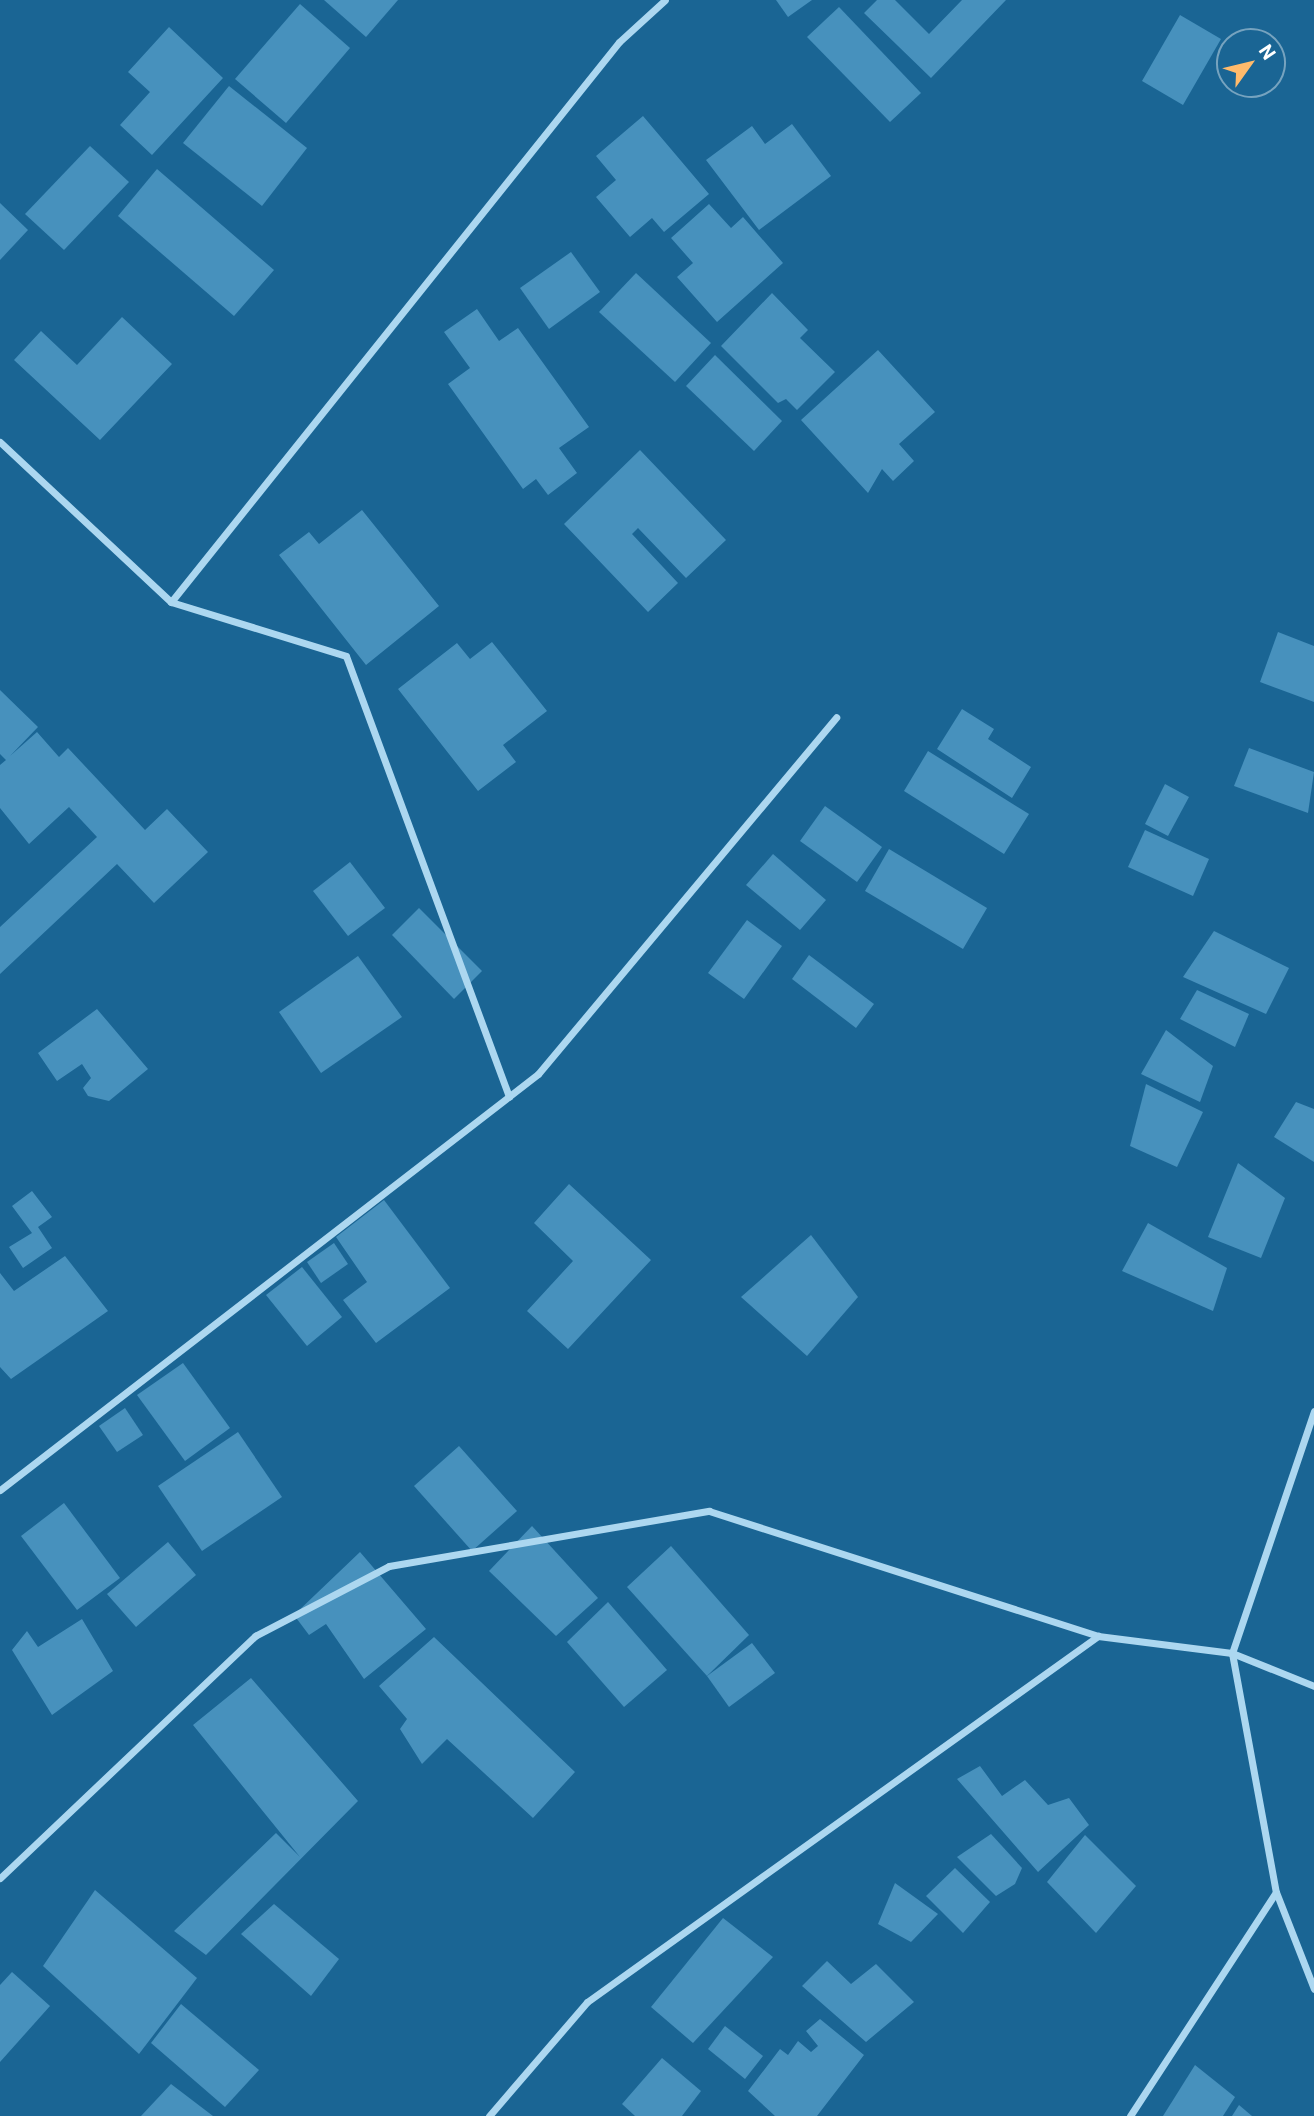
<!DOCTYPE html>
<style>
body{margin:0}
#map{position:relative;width:1314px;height:2116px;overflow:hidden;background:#1a6594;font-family:Roboto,sans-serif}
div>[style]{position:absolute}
.building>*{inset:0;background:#4791bd}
.minor>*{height:7px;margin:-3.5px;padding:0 3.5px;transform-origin:3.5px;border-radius:3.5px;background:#acd7f0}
span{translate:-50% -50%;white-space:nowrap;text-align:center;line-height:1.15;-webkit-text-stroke:5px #1a6594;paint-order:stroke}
.north{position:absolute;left:1216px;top:28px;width:70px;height:70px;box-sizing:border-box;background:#1a6594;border:2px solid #76a3bf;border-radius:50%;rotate:56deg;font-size:19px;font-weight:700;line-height:28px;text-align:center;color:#fff}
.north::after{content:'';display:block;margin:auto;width:24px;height:32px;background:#ffba6b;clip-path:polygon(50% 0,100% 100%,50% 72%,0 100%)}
</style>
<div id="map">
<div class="building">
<div style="clip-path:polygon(324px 0,398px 0,366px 37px)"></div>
<div style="clip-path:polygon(776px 0,812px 0,788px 17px)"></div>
<div style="clip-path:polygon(877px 0,895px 0,929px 34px,962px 0,1006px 0,931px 78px,864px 13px)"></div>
<div style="clip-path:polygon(300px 4px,350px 48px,286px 123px,235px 79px)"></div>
<div style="clip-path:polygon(839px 7px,921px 93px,890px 122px,807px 37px)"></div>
<div style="clip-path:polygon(1180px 15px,1221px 39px,1183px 105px,1142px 81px)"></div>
<div style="clip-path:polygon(169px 27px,223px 78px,152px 155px,120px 125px,150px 92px,128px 72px)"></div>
<div style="clip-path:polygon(229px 86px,307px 148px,262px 206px,183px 143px)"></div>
<div style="clip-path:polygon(643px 116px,709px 194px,664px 232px,652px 218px,630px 237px,596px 197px,616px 180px,596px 156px)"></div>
<div style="clip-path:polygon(792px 124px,831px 176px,759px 230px,706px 160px,752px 126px,765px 144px)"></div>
<div style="clip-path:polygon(90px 146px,129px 182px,64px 250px,25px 214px)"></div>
<div style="clip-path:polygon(157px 169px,274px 270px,234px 316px,118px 216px)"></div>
<div style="clip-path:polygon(0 203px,28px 230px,0 260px)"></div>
<div style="clip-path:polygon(709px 204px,731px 228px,743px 217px,783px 263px,717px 322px,677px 277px,693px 263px,671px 238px)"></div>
<div style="clip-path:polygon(571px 252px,600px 292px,549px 329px,520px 288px)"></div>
<div style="clip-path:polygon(636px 273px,711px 343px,675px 382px,599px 312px)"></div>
<div style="clip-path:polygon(772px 293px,808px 330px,800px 338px,835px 372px,797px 410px,786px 399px,778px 403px,721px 346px)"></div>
<div style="clip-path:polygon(477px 309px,499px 341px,518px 328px,589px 427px,559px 448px,577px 473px,548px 495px,536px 479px,523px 489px,448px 384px,470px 368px,444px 332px)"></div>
<div style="clip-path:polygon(122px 317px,172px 364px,100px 440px,14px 360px,41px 331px,77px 365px)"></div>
<div style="clip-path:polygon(878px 350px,935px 412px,899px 444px,914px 461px,893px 481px,882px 469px,868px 493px,801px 420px)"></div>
<div style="clip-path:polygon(715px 355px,782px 421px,754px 451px,686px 386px)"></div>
<div style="clip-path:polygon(640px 450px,726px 540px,686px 578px,638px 528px,632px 534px,678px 583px,648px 612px,564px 524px)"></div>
<div style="clip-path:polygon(362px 510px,439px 606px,366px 665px,279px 555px,309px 532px,319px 544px)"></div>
<div style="clip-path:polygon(1278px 632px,1314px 646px,1314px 702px,1260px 682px)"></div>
<div style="clip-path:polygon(492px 642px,547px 711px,503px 745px,516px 762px,478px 791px,398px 689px,457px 643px,470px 659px)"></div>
<div style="clip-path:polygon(0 690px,38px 727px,10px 756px,37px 732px,59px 757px,68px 748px,145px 830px,167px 809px,208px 852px,154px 903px,117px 864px,0 974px,0 927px,97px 837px,69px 807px,29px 844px,0 808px,0 765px,6px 760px,0 754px)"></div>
<div style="clip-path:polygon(962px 709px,994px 729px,988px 739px,1031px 767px,1012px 798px,937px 749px)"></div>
<div style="clip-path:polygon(1249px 748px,1314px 772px,1308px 813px,1234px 786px)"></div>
<div style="clip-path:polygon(928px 751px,1029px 814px,1004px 854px,904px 791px)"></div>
<div style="clip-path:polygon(1165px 784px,1189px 797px,1168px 836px,1145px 824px)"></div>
<div style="clip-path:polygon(825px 806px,882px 847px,857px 882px,800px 841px)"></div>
<div style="clip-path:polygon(1145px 830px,1209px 859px,1193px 896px,1128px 867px)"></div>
<div style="clip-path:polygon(889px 849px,987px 908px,963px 949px,865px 891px)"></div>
<div style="clip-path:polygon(773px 854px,826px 900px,800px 930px,746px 885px)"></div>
<div style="clip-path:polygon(350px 862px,385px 908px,348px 936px,313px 891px)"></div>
<div style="clip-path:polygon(419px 908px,482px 971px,454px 999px,392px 935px)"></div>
<div style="clip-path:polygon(747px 920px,782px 946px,744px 999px,708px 973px)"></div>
<div style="clip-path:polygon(1214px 931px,1289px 968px,1266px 1014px,1183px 977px)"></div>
<div style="clip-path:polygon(809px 955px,874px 1004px,856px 1028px,792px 979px)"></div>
<div style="clip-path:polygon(358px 956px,402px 1017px,321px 1073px,279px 1012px)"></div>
<div style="clip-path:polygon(1197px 990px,1249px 1014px,1235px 1047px,1180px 1019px)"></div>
<div style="clip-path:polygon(97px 1009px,148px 1069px,109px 1101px,88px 1096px,83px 1088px,91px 1078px,82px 1064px,57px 1081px,38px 1053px)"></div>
<div style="clip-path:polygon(1166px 1030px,1213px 1066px,1200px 1102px,1141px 1074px)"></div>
<div style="clip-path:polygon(1146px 1084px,1203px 1112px,1177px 1167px,1130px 1146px)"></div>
<div style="clip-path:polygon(1296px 1102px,1314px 1109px,1314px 1162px,1274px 1137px)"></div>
<div style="clip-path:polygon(1238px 1163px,1285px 1198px,1261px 1258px,1208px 1237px)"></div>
<div style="clip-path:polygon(569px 1184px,651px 1260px,568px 1349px,527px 1311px,573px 1261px,534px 1223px)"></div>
<div style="clip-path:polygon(32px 1191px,52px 1217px,38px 1227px,52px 1248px,23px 1268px,9px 1247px,32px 1233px,12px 1206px)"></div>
<div style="clip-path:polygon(384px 1200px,450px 1288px,376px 1343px,343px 1300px,367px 1282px,336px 1237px)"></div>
<div style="clip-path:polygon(1148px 1223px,1227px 1268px,1213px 1311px,1122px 1271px)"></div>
<div style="clip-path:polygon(811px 1235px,858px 1297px,807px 1356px,741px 1297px)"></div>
<div style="clip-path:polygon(334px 1243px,348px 1264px,321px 1283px,307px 1262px)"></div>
<div style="clip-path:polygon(65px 1256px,108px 1311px,11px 1379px,0 1367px,0 1273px,14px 1291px)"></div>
<div style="clip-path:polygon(302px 1267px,342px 1317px,307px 1346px,266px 1295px)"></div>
<div style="clip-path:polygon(183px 1363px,230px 1428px,185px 1461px,137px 1395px)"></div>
<div style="clip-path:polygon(125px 1408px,143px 1435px,117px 1452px,99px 1426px)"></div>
<div style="clip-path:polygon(238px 1432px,282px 1497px,202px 1551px,158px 1486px)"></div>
<div style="clip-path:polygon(459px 1446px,517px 1511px,472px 1551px,414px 1486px)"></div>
<div style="clip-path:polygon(64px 1503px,120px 1578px,77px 1610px,21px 1536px)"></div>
<div style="clip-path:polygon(532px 1526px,598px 1598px,556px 1636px,489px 1571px)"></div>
<div style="clip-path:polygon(168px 1542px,196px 1575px,136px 1627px,107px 1594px)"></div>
<div style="clip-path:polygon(671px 1546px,749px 1635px,707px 1676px,627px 1587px)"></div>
<div style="clip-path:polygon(360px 1552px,426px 1629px,364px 1679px,326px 1624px,309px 1635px,294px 1615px)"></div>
<div style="clip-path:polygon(608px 1602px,667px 1670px,624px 1707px,567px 1642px)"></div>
<div style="clip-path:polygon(82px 1619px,113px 1671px,52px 1715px,12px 1650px,27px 1631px,38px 1647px)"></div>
<div style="clip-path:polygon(434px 1637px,575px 1772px,533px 1818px,447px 1739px,422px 1764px,400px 1729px,407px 1719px,379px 1686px)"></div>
<div style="clip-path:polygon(752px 1643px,775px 1673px,729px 1707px,707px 1676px)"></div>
<div style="clip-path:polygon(251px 1678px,358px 1801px,206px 1955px,174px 1931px,276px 1833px,300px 1857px,193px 1725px)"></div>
<div style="clip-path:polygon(980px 1766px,1002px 1796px,1025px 1780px,1048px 1805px,1069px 1798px,1089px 1825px,1038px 1872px,957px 1779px)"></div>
<div style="clip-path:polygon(991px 1834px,1022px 1868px,1015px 1884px,996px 1896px,957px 1857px)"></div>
<div style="clip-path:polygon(1085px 1835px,1136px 1886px,1096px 1933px,1047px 1882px)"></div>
<div style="clip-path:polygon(955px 1868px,990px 1902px,963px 1933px,926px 1896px)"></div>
<div style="clip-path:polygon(895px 1883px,938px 1914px,911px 1942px,878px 1924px)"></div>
<div style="clip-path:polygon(95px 1890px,197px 1978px,139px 2054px,43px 1966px)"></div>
<div style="clip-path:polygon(274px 1904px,339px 1959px,311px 1996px,241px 1934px)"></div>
<div style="clip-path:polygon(723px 1918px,773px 1957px,693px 2043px,651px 2007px)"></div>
<div style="clip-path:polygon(827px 1961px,851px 1984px,876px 1964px,914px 2002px,866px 2042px,802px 1986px)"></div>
<div style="clip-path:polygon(12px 1972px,50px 2006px,0 2062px,0 1985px)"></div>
<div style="clip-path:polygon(181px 2004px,259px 2070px,225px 2107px,151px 2043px)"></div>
<div style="clip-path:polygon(820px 2019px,864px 2055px,817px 2116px,775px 2116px,748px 2091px,780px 2049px,788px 2055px,798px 2041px,811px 2052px,818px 2046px,806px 2031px)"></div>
<div style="clip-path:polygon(725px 2026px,763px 2056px,745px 2079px,708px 2049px)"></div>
<div style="clip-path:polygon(662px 2058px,701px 2091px,682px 2116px,635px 2116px,622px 2104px)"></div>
<div style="clip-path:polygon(1195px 2065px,1235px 2097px,1223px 2116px,1163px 2116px)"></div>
<div style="clip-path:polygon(171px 2084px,213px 2116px,141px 2116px)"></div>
<div style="clip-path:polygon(1239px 2105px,1252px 2116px,1232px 2116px)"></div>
</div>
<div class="minor">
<div style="left:0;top:442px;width:234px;rotate:43.1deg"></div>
<div style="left:171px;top:602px;width:183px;rotate:17.1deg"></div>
<div style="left:346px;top:656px;width:470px;rotate:69.7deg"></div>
<div style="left:171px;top:602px;width:717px;rotate:-51.34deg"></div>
<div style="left:619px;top:42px;width:62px;rotate:-42.4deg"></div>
<div style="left:1314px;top:1411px;width:256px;rotate:108.7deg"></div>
<div style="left:1232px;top:1653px;width:243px;rotate:79.6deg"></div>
<div style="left:1276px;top:1892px;width:104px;rotate:68.6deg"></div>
<div style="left:0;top:1490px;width:680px;rotate:-37.71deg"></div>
<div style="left:538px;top:1074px;width:465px;rotate:-50.1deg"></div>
<div style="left:0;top:1878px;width:352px;rotate:-43.5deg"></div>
<div style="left:255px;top:1636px;width:151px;rotate:-27.6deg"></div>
<div style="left:389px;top:1566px;width:325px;rotate:-9.8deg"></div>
<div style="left:709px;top:1511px;width:409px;rotate:17.8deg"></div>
<div style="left:489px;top:2116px;width:150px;rotate:-49.3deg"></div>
<div style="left:587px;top:2002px;width:629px;rotate:-35.61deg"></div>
<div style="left:1098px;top:1636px;width:135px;rotate:7.2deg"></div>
<div style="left:1232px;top:1653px;width:88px;rotate:21.9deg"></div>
<div style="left:1130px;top:2116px;width:267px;rotate:-56.9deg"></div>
</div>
<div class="north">N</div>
</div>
